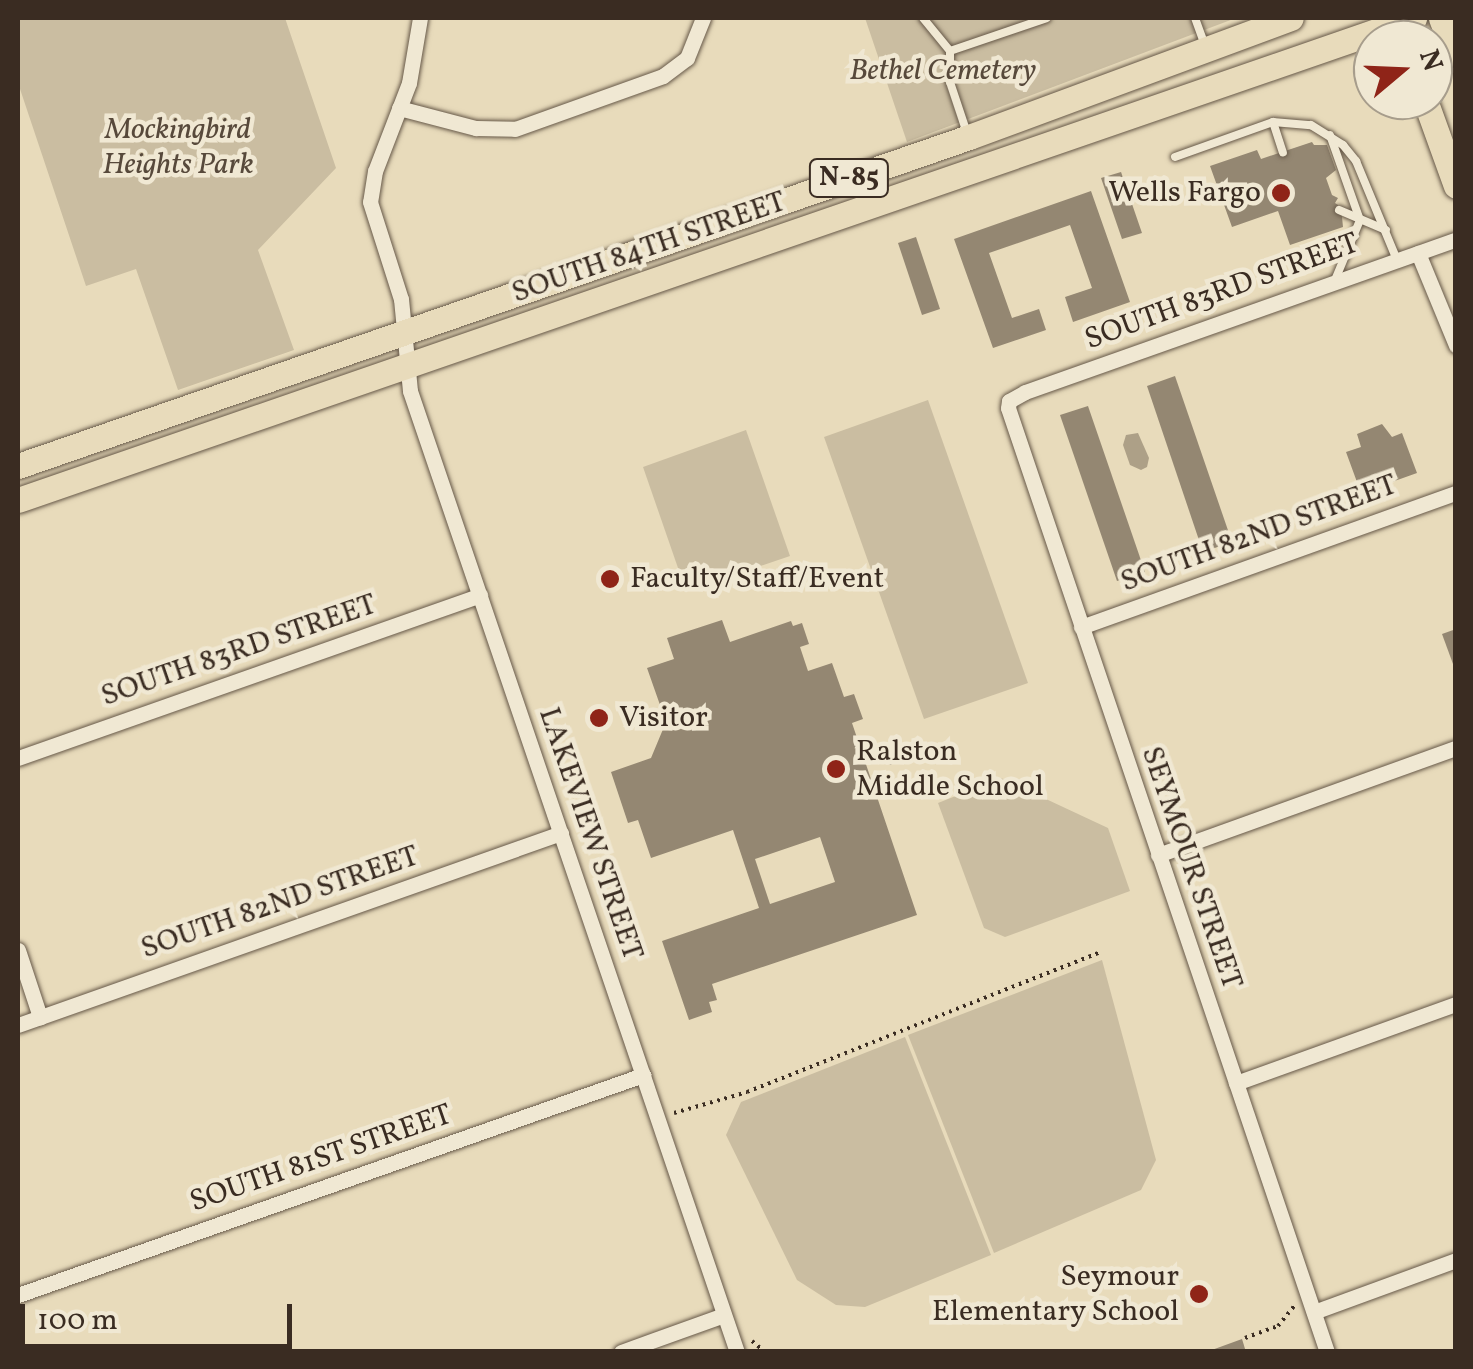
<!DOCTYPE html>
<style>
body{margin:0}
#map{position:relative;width:1473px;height:1369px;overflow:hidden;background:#e8dbbb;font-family:Vollkorn,serif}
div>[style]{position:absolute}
.green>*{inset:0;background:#cabda1}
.water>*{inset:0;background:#ada087}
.building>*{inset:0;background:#948772}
.path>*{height:4px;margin-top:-2px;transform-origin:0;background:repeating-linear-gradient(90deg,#3a2c22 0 2.5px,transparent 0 7.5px)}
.roads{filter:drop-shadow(0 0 2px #665848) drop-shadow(0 0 2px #665848)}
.service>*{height:8px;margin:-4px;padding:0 4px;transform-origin:4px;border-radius:4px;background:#f0e8d3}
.minor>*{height:15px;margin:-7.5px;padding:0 7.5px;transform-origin:7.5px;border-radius:7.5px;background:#f0e8d3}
.primary>*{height:25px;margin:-12.5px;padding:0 12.5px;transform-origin:12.5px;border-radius:12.5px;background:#e8dbbb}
.dots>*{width:28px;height:28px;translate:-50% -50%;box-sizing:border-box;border:5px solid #f0e8d3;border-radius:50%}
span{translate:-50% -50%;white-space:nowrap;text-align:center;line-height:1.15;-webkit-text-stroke:9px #f0e8d3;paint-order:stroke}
.shield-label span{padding:2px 8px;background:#f0e8d3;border:2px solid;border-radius:8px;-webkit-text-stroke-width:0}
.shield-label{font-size:28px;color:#3a2c22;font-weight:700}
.park-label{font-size:30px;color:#57493b;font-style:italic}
.poi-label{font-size:30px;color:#3a2c22}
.right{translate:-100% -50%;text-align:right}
.left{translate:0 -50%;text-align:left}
.street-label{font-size:30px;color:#3a2c22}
.frame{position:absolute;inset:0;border:20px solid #3a2c22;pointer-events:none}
.north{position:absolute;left:1353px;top:20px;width:100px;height:100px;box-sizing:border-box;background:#f0e8d3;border:2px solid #a79d8c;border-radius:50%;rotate:71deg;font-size:28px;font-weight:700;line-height:40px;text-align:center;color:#3a2c22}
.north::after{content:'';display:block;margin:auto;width:35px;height:45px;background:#8f2418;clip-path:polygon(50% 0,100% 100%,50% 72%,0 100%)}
.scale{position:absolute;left:20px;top:1304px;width:272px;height:45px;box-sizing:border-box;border:5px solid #3a2c22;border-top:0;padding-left:12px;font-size:30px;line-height:35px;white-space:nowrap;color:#3a2c22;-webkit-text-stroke:8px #f0e8d3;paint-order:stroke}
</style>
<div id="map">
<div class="green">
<div style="clip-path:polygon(18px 18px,285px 18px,336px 168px,258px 250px,294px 350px,178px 390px,136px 269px,86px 286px,18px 83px)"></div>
<div style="clip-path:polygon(865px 18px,1236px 18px,907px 142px)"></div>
<div style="clip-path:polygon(928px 400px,1028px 683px,924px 719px,824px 437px)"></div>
<div style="clip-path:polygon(746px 430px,790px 556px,686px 591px,643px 467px)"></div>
<div style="clip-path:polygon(1001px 778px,1108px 828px,1130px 891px,1005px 937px,984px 928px,938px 803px)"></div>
<div style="clip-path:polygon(1102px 960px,1156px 1160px,1141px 1190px,994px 1253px,908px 1035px)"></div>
<div style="clip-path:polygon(905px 1037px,991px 1255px,865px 1307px,836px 1305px,797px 1280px,726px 1135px,741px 1102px)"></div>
</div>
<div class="water">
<div style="clip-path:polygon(1138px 433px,1149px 458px,1147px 467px,1141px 470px,1130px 465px,1123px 445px,1126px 435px)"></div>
</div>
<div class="building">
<div style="clip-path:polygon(1312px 142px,1314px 145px,1327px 145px,1336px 170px,1326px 178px,1332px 195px,1338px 198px,1335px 203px,1341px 207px,1343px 227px,1290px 245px,1278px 211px,1232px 227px,1210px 166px,1257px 150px,1261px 159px)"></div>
<div style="clip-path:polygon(1121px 172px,1142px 233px,1122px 239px,1101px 178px)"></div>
<div style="clip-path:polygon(1091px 191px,1130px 302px,1073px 322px,1065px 297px,1092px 288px,1070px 225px,989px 253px,1012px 318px,1039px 309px,1046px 330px,993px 348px,954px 239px)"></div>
<div style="clip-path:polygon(916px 237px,940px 309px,922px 315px,898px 243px)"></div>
<div style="clip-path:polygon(1175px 376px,1232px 542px,1203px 552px,1147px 386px)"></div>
<div style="clip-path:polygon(1088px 406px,1145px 572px,1117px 581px,1060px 415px)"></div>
<div style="clip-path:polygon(1382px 424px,1392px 437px,1402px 433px,1417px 473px,1361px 493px,1346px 452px,1361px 447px,1357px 434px)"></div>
<div style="clip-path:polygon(evenodd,722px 620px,730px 642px,791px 621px,793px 626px,802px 623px,809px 644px,800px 647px,808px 671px,832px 663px,844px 697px,854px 694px,863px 719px,852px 723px,917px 915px,712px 984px,717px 1000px,709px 1002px,712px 1012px,689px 1020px,662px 941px,759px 908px,733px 830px,651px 858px,638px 820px,628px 823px,611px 772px,651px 758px,666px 722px,647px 668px,674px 659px,667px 638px,722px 620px,820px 837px,835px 882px,770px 904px,755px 859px,820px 837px)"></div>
<div style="clip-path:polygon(1456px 629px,1456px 663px,1453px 664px,1442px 634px)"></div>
<div style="clip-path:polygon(897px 748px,901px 760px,890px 765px,885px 752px)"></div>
<div style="clip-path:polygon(1242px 1339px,1246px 1352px,1210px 1352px,1209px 1351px)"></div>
</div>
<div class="path">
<div style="left:674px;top:1113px;width:76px;rotate:-16deg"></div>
<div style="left:747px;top:1092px;width:378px;rotate:-21.6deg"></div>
<div style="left:1245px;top:1338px;width:35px;rotate:-20deg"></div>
<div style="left:1278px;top:1326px;width:26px;rotate:-51deg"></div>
<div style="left:752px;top:1341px;width:17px;rotate:40deg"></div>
</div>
<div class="roads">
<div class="service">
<div style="left:923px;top:18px;width:43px;rotate:50.7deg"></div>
<div style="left:950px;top:51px;width:102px;rotate:-18.8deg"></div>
<div style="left:1195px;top:18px;width:30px;rotate:70deg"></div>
<div style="left:950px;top:51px;width:31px;rotate:90deg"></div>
<div style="left:950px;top:82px;width:54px;rotate:71.6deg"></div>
<div style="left:1273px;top:122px;width:32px;rotate:72deg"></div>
<div style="left:1330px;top:135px;width:90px;rotate:70.6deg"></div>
<div style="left:1360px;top:220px;width:65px;rotate:112.6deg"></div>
<div style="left:1175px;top:157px;width:104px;rotate:-19.7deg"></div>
<div style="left:1273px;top:122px;width:38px;rotate:5deg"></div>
<div style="left:1311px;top:125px;width:38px;rotate:32deg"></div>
<div style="left:1343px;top:145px;width:21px;rotate:51deg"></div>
<div style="left:1356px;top:161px;width:107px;rotate:67.5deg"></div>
<div style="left:1339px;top:210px;width:51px;rotate:23.1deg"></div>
</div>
<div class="minor">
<div style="left:420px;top:18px;width:66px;rotate:99.6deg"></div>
<div style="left:409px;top:83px;width:94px;rotate:111.1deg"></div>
<div style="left:375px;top:171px;width:31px;rotate:99deg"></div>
<div style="left:370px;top:202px;width:102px;rotate:72.3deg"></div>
<div style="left:401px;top:299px;width:92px;rotate:84.4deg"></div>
<div style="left:410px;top:391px;width:1015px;rotate:71.21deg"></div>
<div style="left:399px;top:108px;width:80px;rotate:14.6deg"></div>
<div style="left:476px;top:128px;width:39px;rotate:1deg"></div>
<div style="left:515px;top:129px;width:157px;rotate:-19.7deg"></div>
<div style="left:663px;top:76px;width:30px;rotate:-37deg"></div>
<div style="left:687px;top:58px;width:43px;rotate:-68.2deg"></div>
<div style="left:1418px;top:253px;width:100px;rotate:67.6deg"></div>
<div style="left:1081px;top:627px;width:398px;rotate:-19.7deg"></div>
<div style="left:18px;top:758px;width:490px;rotate:-19.4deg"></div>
<div style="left:1158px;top:855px;width:317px;rotate:-19.8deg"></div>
<div style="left:18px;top:950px;width:71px;rotate:71.8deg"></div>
<div style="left:18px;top:1025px;width:576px;rotate:-19.47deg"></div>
<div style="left:1236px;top:1083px;width:234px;rotate:-19.8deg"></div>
<div style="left:18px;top:1295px;width:663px;rotate:-19.39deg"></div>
<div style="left:1314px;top:1312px;width:151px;rotate:-20.1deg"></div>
<div style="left:621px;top:1352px;width:109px;rotate:-19.8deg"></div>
<div style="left:1327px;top:1352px;width:996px;rotate:-108.67deg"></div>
<div style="left:1008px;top:408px;width:7px;rotate:-82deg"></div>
<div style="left:1009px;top:401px;width:18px;rotate:-29deg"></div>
<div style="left:1025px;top:392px;width:457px;rotate:-19.5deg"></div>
</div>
<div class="primary">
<div style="left:1441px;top:18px;width:43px;rotate:69.4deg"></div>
<div style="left:1425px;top:100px;width:91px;rotate:70.2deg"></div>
<div style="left:18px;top:466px;width:1006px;rotate:-19.08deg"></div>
<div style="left:969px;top:137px;width:343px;rotate:-20.3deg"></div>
<div style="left:18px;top:500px;width:1477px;rotate:-19.05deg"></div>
</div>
</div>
<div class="dots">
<div style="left:1281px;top:193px;background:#8f2418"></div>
<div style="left:610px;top:579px;background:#8f2418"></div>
<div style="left:599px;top:718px;background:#8f2418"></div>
<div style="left:836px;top:769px;background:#8f2418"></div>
<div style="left:1199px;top:1294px;background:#8f2418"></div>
</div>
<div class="shield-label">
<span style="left:849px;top:178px">N-85</span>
</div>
<div class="park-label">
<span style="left:943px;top:71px">Bethel Cemetery</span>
<span style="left:178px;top:147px">Mockingbird<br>Heights Park</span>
</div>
<div class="poi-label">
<span class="right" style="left:1261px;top:193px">Wells Fargo</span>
<span class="left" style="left:630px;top:579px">Faculty/Staff/Event</span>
<span class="left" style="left:619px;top:718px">Visitor</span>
<span class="left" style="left:856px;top:769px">Ralston<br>Middle School</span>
<span class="right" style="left:1179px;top:1294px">Seymour<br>Elementary School</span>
</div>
<div class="street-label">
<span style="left:649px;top:248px;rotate:-19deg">SOUTH 84TH STREET</span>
<span style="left:1222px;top:292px;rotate:-20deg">SOUTH 83RD STREET</span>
<span style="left:1259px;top:534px;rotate:-20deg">SOUTH 82ND STREET</span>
<span style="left:239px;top:651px;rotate:-19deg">SOUTH 83RD STREET</span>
<span style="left:590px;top:834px;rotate:71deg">LAKEVIEW STREET</span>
<span style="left:1191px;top:868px;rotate:71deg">SEYMOUR STREET</span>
<span style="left:280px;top:903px;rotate:-19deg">SOUTH 82ND STREET</span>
<span style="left:321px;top:1159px;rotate:-19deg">SOUTH 81ST STREET</span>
</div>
<div class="frame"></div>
<div class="north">N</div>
<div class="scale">100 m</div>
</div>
